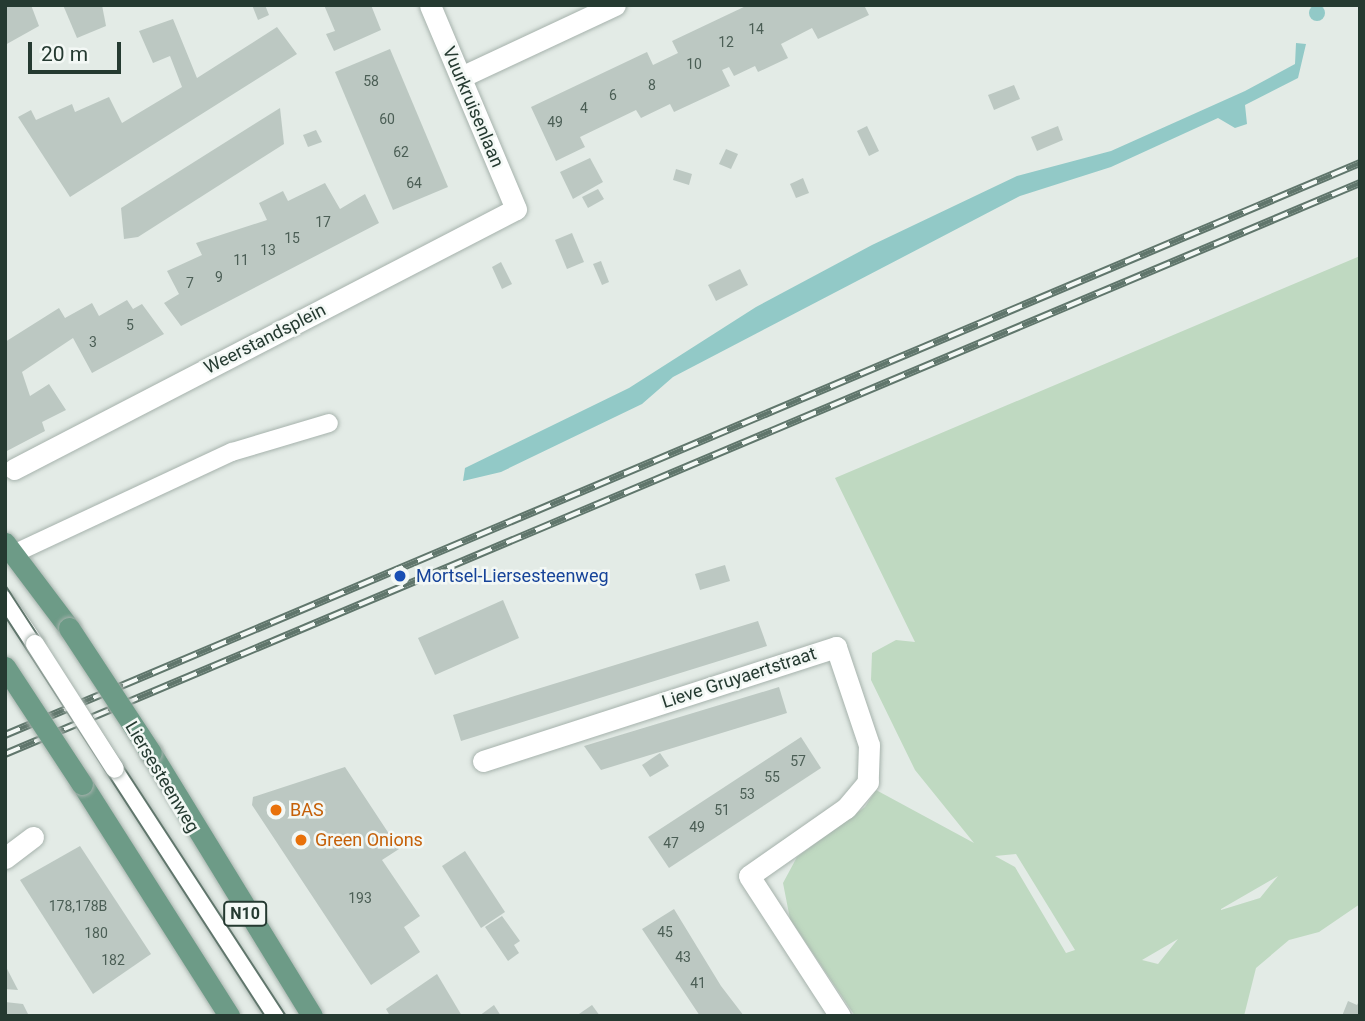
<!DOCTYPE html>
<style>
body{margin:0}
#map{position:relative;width:1365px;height:1021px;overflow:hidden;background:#e3ebe6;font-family:Roboto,sans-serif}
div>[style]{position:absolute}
.green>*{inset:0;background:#bfd9c1}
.water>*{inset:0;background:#92c9c7}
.round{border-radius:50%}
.building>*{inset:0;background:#bcc8c2}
.roads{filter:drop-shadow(0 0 2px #a6b2ac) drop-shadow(0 0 2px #a6b2ac)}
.service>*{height:18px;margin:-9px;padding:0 9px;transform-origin:9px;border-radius:9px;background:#fff}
.minor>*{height:21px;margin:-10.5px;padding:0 10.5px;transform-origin:10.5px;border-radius:10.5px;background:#fff}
.primary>*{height:21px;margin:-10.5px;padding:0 10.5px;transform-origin:10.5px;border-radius:10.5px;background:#6d9b87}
.tram>*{height:2px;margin:-1px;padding:0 1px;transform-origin:1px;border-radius:1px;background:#60766c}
.rail>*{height:8px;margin-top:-4px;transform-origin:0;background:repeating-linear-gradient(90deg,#f3f8f5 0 16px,#60766c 0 32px);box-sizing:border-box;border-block:2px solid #60766c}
.bridges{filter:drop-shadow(0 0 2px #a6b2ac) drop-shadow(0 0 2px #a6b2ac)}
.service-bridge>*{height:18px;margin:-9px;padding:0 9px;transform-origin:9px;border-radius:9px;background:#fff}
.primary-bridge>*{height:21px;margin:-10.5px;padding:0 10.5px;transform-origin:10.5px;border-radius:10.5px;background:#6d9b87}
.dots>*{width:19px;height:19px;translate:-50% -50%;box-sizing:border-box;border:4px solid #f3f8f5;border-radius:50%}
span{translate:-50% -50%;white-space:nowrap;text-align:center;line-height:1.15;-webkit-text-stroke:5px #f3f8f5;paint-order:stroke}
.number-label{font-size:14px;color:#4b5e55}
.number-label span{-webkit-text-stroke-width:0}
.shield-label span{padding:2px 5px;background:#f3f8f5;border:2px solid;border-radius:5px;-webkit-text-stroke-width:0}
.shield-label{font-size:16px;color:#253a31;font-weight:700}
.street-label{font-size:18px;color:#253a31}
.transit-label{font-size:18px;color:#164399}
.left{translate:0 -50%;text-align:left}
.food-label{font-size:18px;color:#c56008}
.frame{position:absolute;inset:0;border:7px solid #253a31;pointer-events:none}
.scale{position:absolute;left:28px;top:42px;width:93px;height:32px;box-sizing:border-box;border:4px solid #253a31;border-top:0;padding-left:9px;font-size:21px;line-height:24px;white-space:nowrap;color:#253a31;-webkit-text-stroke:5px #f3f8f5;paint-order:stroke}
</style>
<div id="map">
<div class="green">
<div style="clip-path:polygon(evenodd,1360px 256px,1360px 904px,1319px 932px,1289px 940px,1256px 968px,1244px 1016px,855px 1016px,790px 919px,783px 883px,797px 857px,865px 807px,876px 790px,974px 843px,915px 770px,871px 680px,872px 653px,896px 640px,915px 642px,835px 478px,1360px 256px,1016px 854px,1075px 950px,1066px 953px,1015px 867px,995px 856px,1016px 854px,1360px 256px,1278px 876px,1260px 898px,1221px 910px,1221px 909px,1278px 876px,1360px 256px,1178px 939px,1158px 964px,1142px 960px,1178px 939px)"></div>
</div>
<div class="water">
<div class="round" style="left:1309px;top:5px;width:16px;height:16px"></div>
<div style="clip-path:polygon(1296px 43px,1306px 44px,1298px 78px,1245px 105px,1247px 124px,1235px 128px,1218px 118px,1111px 167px,1020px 196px,673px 377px,642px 404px,501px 472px,463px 481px,465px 468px,629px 388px,756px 307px,872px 245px,1017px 176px,1111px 151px,1245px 91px,1295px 64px)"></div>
</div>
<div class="building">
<div style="clip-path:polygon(5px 5px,31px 5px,39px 26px,5px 45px)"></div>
<div style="clip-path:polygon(63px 5px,102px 5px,106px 26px,77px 38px)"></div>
<div style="clip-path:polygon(252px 5px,265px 5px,269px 15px,258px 20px)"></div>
<div style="clip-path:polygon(324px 5px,371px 5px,381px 30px,334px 51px,326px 34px,335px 31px)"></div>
<div style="clip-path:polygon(748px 5px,864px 5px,869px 15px,818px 39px,812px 28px,781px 44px,788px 58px,758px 72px,755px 66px,734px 76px,729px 67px,722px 70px,730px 86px,674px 112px,670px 104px,641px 118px,636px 110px,580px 137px,585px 147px,556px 161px,531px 107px,647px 52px,653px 65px,678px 53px,672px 41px)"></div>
<div style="clip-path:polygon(173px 19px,197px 78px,277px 27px,297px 54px,70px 197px,18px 117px,31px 110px,36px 120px,72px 104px,75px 112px,109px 97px,122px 123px,182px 87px,170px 56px,153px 63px,139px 31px)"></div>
<div style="clip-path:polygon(390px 49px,448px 187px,393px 210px,335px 72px)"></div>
<div style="clip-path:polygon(1014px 85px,1020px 99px,994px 110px,988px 95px)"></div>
<div style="clip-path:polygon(280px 108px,284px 144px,138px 237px,124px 239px,121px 208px)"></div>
<div style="clip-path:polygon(867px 126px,879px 151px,869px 156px,857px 131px)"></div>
<div style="clip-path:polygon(1058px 126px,1063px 140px,1037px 151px,1031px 137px)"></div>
<div style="clip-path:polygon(316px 130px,322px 142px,308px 147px,303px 135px)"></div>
<div style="clip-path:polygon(726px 149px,738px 154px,731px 169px,719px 164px)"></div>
<div style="clip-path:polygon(590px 158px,603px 182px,573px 199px,560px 172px)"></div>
<div style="clip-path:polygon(676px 169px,692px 174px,689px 185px,673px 180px)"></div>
<div style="clip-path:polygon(803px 178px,809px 193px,796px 198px,790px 184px)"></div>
<div style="clip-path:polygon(325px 183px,340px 209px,365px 194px,379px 223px,181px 326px,164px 303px,179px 294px,167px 271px,202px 255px,196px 243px,267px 220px,259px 203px,283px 191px,288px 201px)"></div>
<div style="clip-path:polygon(598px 189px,604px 199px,588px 208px,582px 197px)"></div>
<div style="clip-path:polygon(572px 233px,584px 262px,567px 269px,555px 240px)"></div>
<div style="clip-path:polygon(601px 261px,609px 282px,602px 285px,593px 264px)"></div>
<div style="clip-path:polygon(501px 262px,512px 284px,502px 289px,492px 267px)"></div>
<div style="clip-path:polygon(740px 269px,748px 285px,716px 301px,708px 285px)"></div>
<div style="clip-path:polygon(127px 300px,133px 309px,142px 304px,164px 334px,92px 373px,73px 338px,22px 372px,30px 396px,49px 384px,66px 410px,42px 422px,45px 431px,5px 452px,5px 342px,59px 308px,65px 318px,92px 303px,99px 316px)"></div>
<div style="clip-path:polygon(725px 565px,730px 581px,700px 590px,695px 574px)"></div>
<div style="clip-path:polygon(503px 600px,519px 638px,435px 675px,418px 638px)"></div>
<div style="clip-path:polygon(758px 621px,767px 646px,461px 741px,453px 715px)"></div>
<div style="clip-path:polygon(779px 687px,787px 713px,601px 770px,584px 746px)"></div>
<div style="clip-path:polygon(801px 737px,821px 768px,669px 868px,648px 837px)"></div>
<div style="clip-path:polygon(660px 753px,669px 766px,650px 777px,642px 765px)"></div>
<div style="clip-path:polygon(345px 767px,399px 849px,382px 860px,420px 916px,404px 927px,420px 952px,371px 985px,252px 805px,253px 797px)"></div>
<div style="clip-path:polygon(80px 846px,151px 954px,93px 994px,20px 880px)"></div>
<div style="clip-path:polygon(465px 851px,505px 912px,481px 928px,442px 866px)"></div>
<div style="clip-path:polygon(674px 909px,721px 986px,744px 1016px,700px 1016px,642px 929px)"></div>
<div style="clip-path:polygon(502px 916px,520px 941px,514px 945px,519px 953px,508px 961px,485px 927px)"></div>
<div style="clip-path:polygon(5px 965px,18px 990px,5px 989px)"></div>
<div style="clip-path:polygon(437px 974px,462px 1016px,390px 1016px,386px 1009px)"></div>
<div style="clip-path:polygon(1360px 999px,1360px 1016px,1342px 1016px,1348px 1001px,1357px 1005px)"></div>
<div style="clip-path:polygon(5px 1002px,23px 1004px,29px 1016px,5px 1016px)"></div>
<div style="clip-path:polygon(494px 1005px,501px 1016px,479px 1016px)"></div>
<div style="clip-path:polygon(592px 1005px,600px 1016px,581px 1016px,579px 1014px)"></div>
</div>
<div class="roads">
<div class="service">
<div style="left:13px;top:554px;width:242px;rotate:-25deg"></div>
<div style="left:232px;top:452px;width:101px;rotate:-16.6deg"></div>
<div style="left:5px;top:600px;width:53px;rotate:55.7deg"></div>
<div style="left:115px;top:769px;width:294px;rotate:57.1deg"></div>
</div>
<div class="minor">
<div style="left:461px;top:77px;width:170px;rotate:-25.1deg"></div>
<div style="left:14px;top:469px;width:565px;rotate:-27.38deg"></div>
<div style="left:516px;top:209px;width:221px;rotate:-112.9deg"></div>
<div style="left:483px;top:761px;width:371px;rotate:-17.9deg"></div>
<div style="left:836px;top:647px;width:103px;rotate:71.4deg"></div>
<div style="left:869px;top:745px;width:37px;rotate:92deg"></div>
<div style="left:868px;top:782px;width:34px;rotate:130deg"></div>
<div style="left:846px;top:808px;width:118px;rotate:145deg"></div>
<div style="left:749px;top:876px;width:167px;rotate:57deg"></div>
<div style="left:5px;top:858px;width:35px;rotate:-37deg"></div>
</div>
<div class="primary">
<div style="left:5px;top:543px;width:106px;rotate:53deg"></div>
<div style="left:151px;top:753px;width:308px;rotate:58.5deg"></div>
<div style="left:82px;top:784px;width:275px;rotate:57.6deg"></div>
</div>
</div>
<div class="tram">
<div style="left:5px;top:585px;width:515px;rotate:56.9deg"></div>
<div style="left:5px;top:616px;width:477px;rotate:57deg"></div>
</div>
<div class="rail">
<div style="left:5px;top:735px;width:1471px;rotate:-22.89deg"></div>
<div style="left:5px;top:754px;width:1470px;rotate:-22.85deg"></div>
</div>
<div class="bridges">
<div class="service-bridge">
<div style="left:35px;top:644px;width:148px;rotate:57.4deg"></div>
</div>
<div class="primary-bridge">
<div style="left:69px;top:628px;width:149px;rotate:56.7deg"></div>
<div style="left:5px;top:667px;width:140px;rotate:56.7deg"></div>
</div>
</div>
<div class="dots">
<div style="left:400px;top:576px;background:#1a4fb4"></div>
<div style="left:276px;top:810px;background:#e8710a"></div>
<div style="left:301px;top:840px;background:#e8710a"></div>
</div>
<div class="number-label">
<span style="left:756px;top:29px">14</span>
<span style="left:726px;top:42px">12</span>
<span style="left:694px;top:64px">10</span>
<span style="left:371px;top:81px">58</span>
<span style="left:652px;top:85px">8</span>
<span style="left:613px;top:95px">6</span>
<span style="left:584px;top:108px">4</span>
<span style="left:387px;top:119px">60</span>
<span style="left:555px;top:122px">49</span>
<span style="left:401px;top:152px">62</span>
<span style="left:414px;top:183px">64</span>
<span style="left:323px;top:222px">17</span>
<span style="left:292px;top:238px">15</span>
<span style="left:268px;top:250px">13</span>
<span style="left:241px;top:260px">11</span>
<span style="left:219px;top:277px">9</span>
<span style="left:190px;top:283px">7</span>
<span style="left:130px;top:325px">5</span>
<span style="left:93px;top:342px">3</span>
<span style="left:798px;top:761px">57</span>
<span style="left:772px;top:777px">55</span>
<span style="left:747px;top:794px">53</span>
<span style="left:722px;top:810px">51</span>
<span style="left:697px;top:827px">49</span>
<span style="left:671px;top:843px">47</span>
<span style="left:360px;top:898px">193</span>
<span style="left:78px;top:906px">178,178B</span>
<span style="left:665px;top:932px">45</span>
<span style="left:96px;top:933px">180</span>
<span style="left:683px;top:957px">43</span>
<span style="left:113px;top:960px">182</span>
<span style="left:698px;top:983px">41</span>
</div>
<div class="shield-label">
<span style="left:245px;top:914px">N10</span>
</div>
<div class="street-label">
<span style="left:473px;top:107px;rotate:67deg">Vuurkruisenlaan</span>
<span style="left:265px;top:339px;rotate:-27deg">Weerstandsplein</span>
<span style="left:739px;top:678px;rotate:-18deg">Lieve Gruyaertstraat</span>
<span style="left:162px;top:777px;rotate:59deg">Liersesteenweg</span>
</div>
<div class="transit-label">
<span class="left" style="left:416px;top:576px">Mortsel-Liersesteenweg</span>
</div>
<div class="food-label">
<span class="left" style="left:290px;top:810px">BAS</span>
<span class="left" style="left:315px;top:840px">Green Onions</span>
</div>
<div class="frame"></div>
<div class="scale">20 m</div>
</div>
